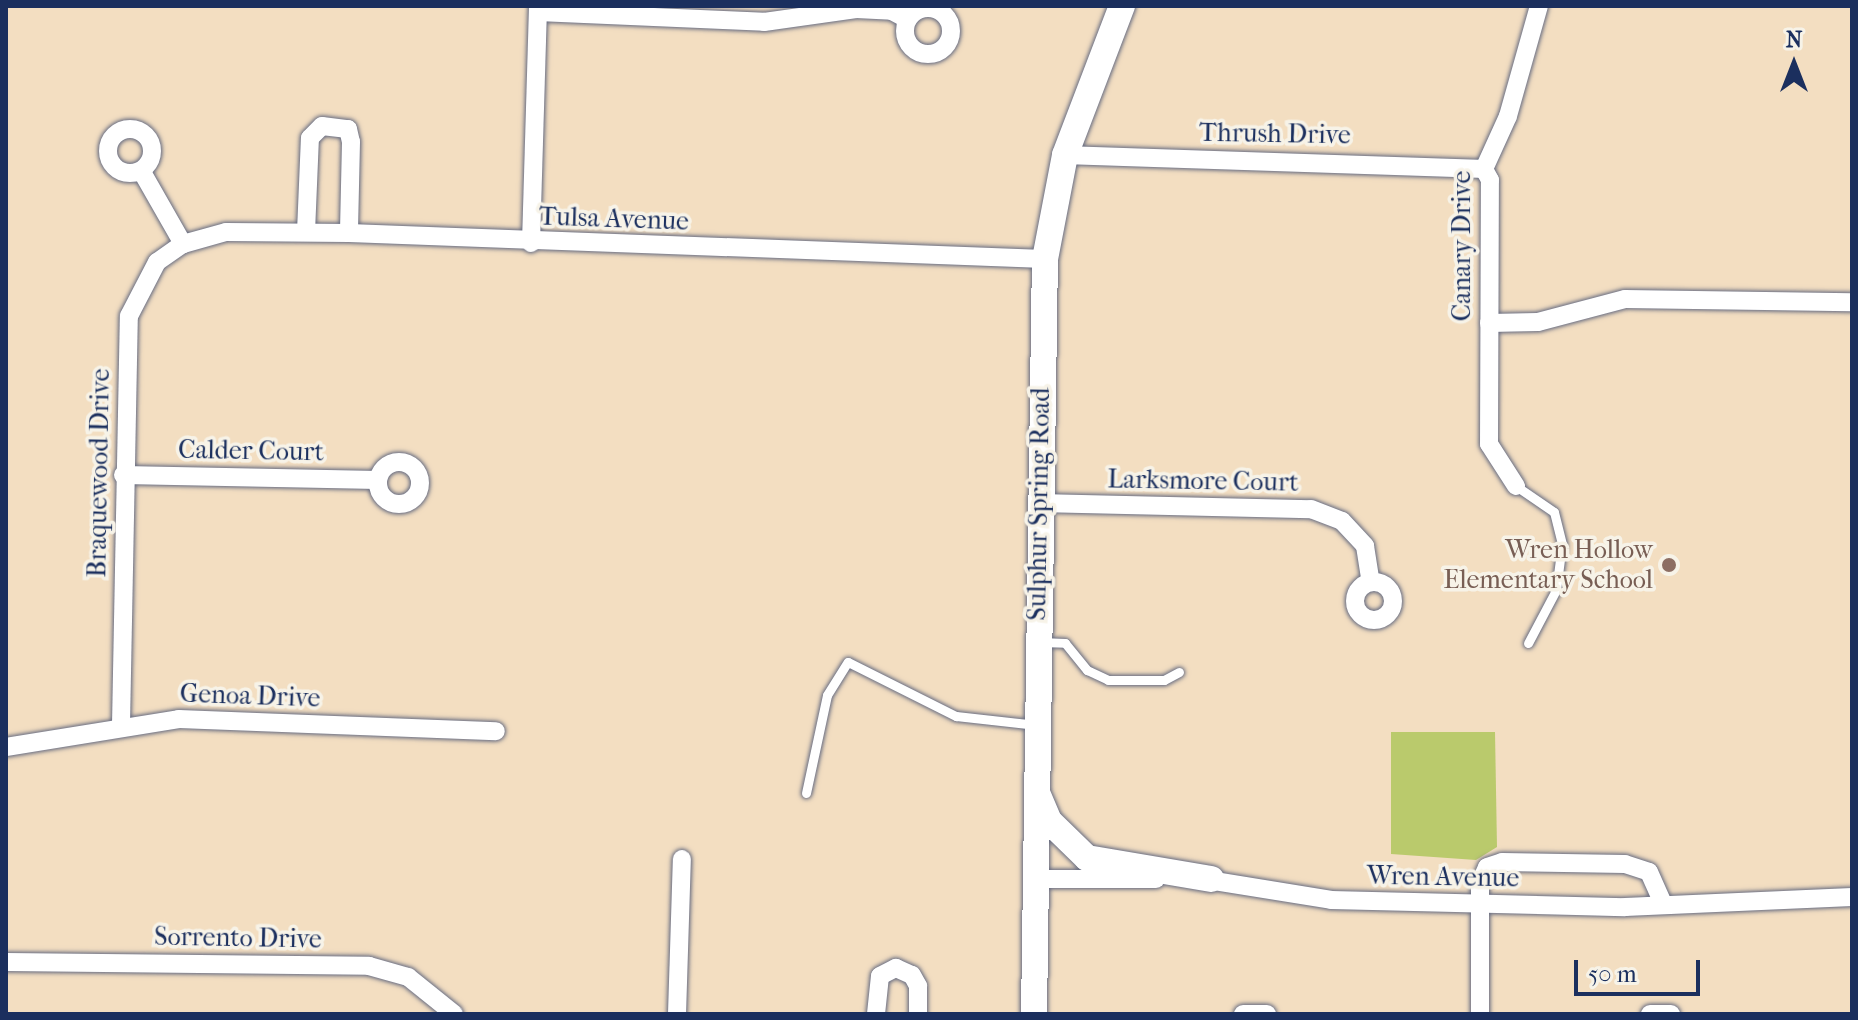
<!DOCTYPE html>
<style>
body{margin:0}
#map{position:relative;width:1858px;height:1020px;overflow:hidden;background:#f3dec1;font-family:"IM FELL French Canon",serif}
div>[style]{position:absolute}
.green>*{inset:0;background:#baca6c}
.roads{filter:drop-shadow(0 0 2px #676c81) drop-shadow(0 0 2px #676c81)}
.lane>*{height:9px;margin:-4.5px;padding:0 4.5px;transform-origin:4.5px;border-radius:4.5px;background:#fff}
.street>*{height:18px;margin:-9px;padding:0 9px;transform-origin:9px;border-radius:9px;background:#fff}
.street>.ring{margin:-9px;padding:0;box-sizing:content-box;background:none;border:18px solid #fff;border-radius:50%}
.secondary>*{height:26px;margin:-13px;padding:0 13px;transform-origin:13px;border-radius:13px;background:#fff}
.dots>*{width:22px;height:22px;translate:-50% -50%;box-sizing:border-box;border:4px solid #f7f3e8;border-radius:50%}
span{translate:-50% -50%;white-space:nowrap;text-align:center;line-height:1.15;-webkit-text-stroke:7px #f7f3e8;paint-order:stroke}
.street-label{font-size:26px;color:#1b2f5e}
.education-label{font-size:26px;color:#785e54}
.right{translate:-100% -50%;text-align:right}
.frame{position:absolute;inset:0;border:8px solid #1b2f5e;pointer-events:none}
.north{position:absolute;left:1754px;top:24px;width:80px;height:80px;-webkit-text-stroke:6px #f7f3e8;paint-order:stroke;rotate:0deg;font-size:22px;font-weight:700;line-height:32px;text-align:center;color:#1b2f5e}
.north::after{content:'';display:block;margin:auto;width:28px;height:36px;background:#1b2f5e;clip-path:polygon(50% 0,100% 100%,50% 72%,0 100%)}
.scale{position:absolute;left:1574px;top:960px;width:126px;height:36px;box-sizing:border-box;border:4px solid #1b2f5e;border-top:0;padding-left:10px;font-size:24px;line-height:28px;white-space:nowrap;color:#1b2f5e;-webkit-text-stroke:6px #f7f3e8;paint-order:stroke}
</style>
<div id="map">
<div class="green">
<div style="clip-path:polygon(1391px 732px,1495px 732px,1497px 847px,1476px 860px,1391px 854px)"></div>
</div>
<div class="roads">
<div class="lane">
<div style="left:1516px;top:486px;width:46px;rotate:34.4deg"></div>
<div style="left:1554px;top:512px;width:33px;rotate:76deg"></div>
<div style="left:1562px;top:544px;width:46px;rotate:97.4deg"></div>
<div style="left:1556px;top:590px;width:60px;rotate:117.8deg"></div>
<div style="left:1040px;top:642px;width:25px;rotate:2deg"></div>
<div style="left:1065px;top:643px;width:35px;rotate:51deg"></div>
<div style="left:1087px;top:670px;width:23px;rotate:25deg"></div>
<div style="left:1108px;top:680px;width:56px"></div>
<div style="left:1164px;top:680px;width:17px;rotate:-28deg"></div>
<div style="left:806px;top:793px;width:100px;rotate:-77.9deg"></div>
<div style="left:827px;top:695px;width:39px;rotate:-58deg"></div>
<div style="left:848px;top:662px;width:121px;rotate:26.6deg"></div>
<div style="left:956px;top:716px;width:81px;rotate:6.4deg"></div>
</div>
<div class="street">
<div class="ring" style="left:905px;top:8px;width:28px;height:28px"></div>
<div style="left:538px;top:12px;width:226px;rotate:2.5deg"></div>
<div style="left:764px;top:22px;width:93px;rotate:-8deg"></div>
<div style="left:856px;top:9px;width:36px;rotate:3deg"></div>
<div style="left:892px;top:11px;width:17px;rotate:28deg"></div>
<div class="ring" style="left:108px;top:129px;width:26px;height:26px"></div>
<div style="left:1065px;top:155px;width:419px;rotate:1.9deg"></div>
<div style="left:142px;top:172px;width:83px;rotate:60.3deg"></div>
<div style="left:306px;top:232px;width:94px;rotate:-87.6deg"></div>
<div style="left:310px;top:138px;width:17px;rotate:-45deg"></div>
<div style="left:322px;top:126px;width:26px;rotate:7deg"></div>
<div style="left:348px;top:129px;width:13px;rotate:77deg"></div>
<div style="left:351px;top:142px;width:91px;rotate:91.3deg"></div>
<div style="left:531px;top:243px;width:237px;rotate:-88.3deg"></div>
<div style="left:1489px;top:323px;width:49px;rotate:-1.2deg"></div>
<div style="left:1538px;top:322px;width:90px;rotate:-14.8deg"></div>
<div style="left:1625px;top:299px;width:227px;rotate:0.8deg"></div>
<div class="ring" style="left:378px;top:462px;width:24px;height:24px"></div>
<div style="left:123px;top:475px;width:255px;rotate:1.1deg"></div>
<div style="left:1516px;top:486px;width:50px;rotate:-122.7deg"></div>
<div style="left:1489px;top:444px;width:264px;rotate:-89.8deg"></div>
<div style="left:1490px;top:180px;width:13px;rotate:-119deg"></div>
<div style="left:1484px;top:169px;width:58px;rotate:-65.6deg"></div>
<div style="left:1508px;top:116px;width:114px;rotate:-74.3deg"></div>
<div style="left:1038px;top:503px;width:273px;rotate:1.3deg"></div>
<div style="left:1311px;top:509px;width:33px;rotate:21deg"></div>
<div style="left:1342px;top:521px;width:34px;rotate:47deg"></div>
<div style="left:1365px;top:546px;width:36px;rotate:81deg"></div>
<div class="ring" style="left:1355px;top:582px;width:20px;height:20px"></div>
<div style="left:121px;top:725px;width:409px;rotate:-88.9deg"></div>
<div style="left:129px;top:316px;width:61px;rotate:-62.6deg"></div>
<div style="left:157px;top:262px;width:32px;rotate:-35deg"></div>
<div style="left:183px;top:244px;width:45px;rotate:-15.6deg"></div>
<div style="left:226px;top:232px;width:123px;rotate:0.5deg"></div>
<div style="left:349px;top:233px;width:696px;rotate:2.14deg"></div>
<div style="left:6px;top:747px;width:175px;rotate:-9.2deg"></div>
<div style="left:179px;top:719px;width:317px;rotate:2.2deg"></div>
<div style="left:1035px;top:879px;width:121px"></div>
<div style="left:1202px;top:879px;width:131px;rotate:9.2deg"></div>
<div style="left:1331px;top:900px;width:294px;rotate:1.4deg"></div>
<div style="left:1625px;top:907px;width:227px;rotate:-2.5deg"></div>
<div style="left:6px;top:962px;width:363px;rotate:0.6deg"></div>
<div style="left:369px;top:966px;width:41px;rotate:15.8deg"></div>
<div style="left:408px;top:977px;width:59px;rotate:38.8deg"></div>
<div style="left:677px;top:1014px;width:155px;rotate:-88.2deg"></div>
<div style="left:876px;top:1014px;width:38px;rotate:-84deg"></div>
<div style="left:880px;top:976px;width:18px;rotate:-27deg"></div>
<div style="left:896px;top:968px;width:17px;rotate:24deg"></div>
<div style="left:912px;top:975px;width:13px;rotate:61deg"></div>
<div style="left:918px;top:986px;width:28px;rotate:90deg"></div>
<div style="left:1243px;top:1014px;width:24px"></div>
<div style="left:1480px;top:1014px;width:131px;rotate:-90deg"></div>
<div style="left:1480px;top:883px;width:17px;rotate:-66deg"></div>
<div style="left:1487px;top:867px;width:16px;rotate:-18deg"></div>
<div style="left:1502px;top:862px;width:123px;rotate:0.9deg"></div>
<div style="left:1625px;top:864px;width:25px;rotate:18deg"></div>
<div style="left:1649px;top:872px;width:36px;rotate:66deg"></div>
<div style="left:1650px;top:1014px;width:21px"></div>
</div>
<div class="secondary">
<div style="left:1038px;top:795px;width:28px;rotate:67deg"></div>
<div style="left:1049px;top:821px;width:53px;rotate:44.2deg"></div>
<div style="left:1087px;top:858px;width:126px;rotate:9.6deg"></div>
<div style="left:1034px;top:1014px;width:755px;rotate:-89.17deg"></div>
<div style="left:1045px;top:259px;width:106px;rotate:-79.1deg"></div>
<div style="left:1065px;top:155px;width:160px;rotate:-69.1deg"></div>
</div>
</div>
<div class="dots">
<div style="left:1669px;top:565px;background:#8d6e63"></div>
</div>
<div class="street-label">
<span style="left:1275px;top:134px;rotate:1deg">Thrush Drive</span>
<span style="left:614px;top:219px;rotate:2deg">Tulsa Avenue</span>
<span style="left:1462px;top:246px;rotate:-90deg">Canary Drive</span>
<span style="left:251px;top:451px;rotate:1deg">Calder Court</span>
<span style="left:99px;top:473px;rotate:-89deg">Braquewood Drive</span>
<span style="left:1203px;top:481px;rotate:1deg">Larksmore Court</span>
<span style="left:1039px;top:504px;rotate:-89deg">Sulphur Spring Road</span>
<span style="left:250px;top:696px;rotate:2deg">Genoa Drive</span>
<span style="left:1443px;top:877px;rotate:1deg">Wren Avenue</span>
<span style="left:238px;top:938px;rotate:1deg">Sorrento Drive</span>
</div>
<div class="education-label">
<span class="right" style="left:1653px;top:565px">Wren Hollow<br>Elementary School</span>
</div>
<div class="frame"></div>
<div class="north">N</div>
<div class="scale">50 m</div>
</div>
